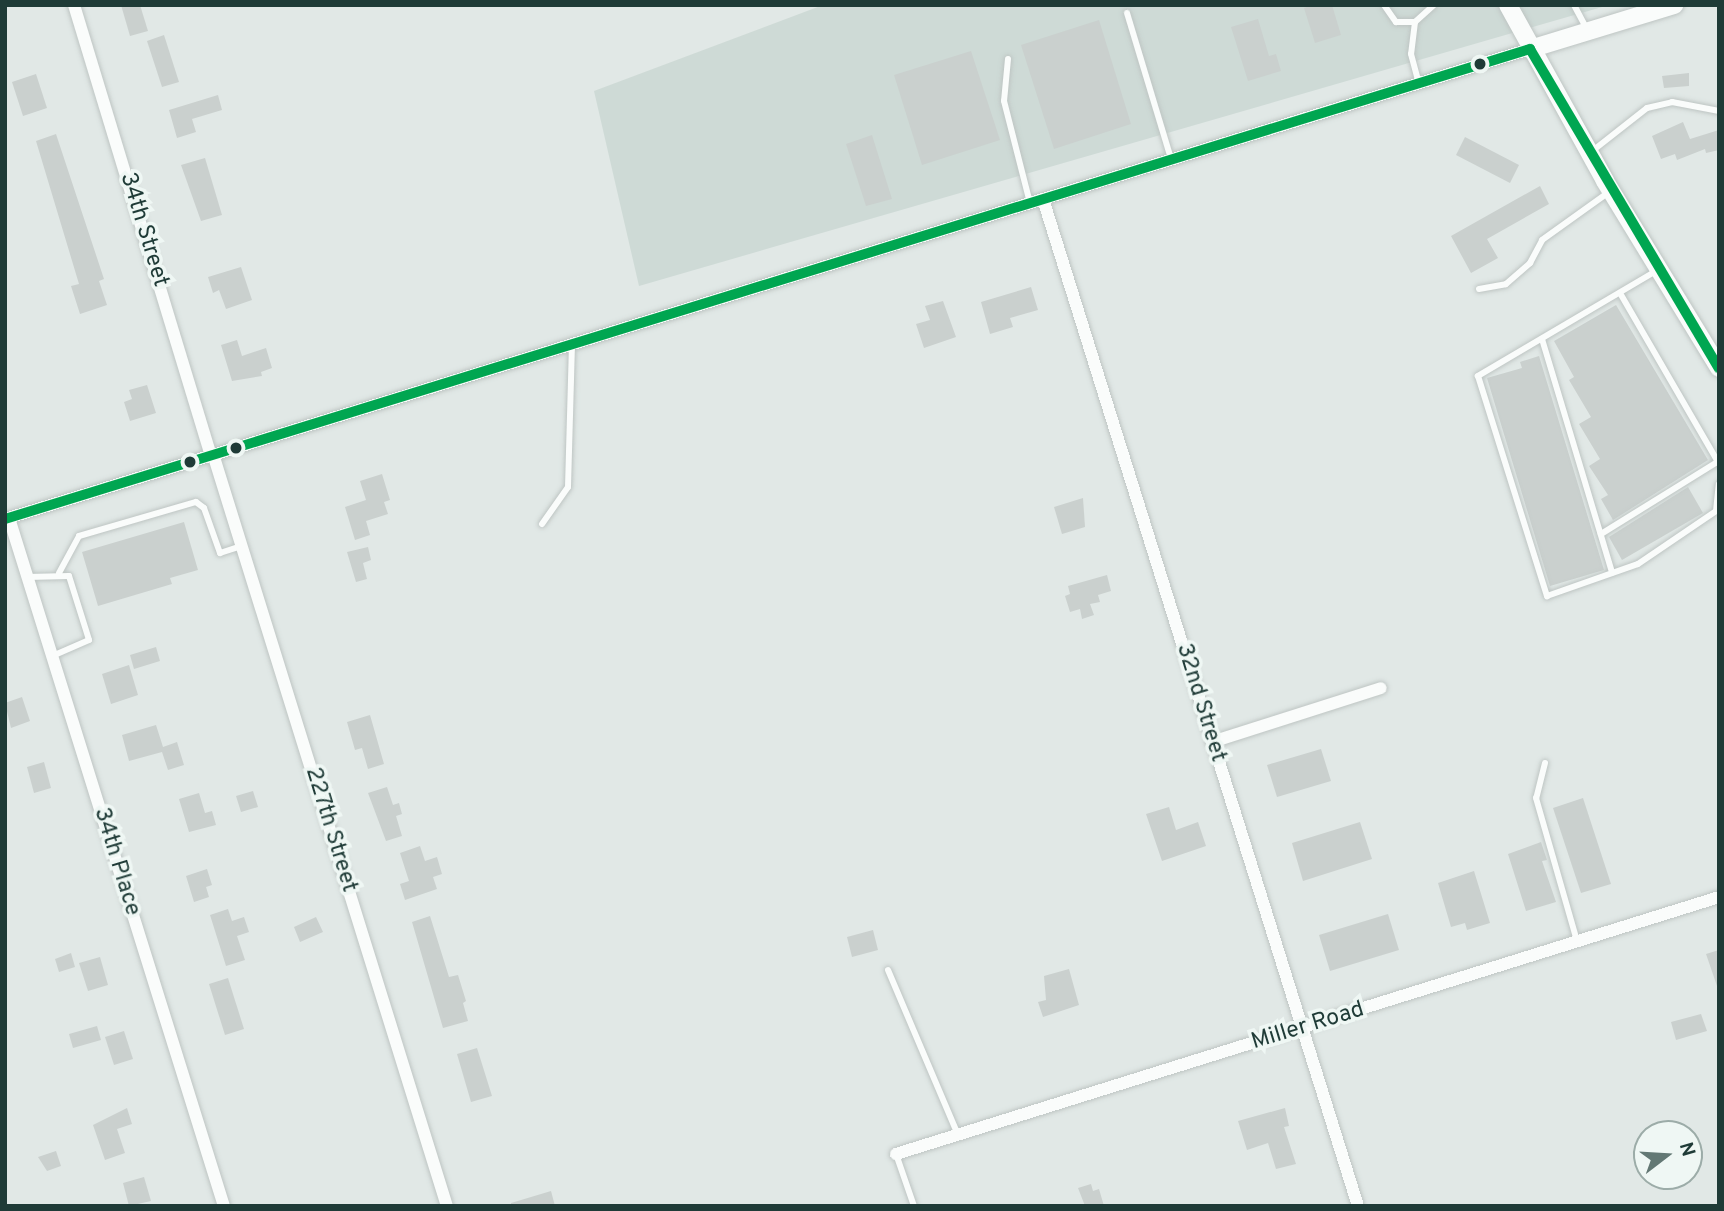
<!DOCTYPE html>
<style>
body{margin:0}
#map{position:relative;width:1724px;height:1211px;overflow:hidden;background:#e1e8e6;font-family:Overpass,sans-serif}
div>[style]{position:absolute}
.built>*{inset:0;background:#cedad6}
.building>*{inset:0;background:#cad0ce}
.roads{filter:drop-shadow(0 0 2px #bec5c3) drop-shadow(0 0 2px #bec5c3)}
.lane>*{height:6px;margin:-3px;padding:0 3px;transform-origin:3px;border-radius:3px;background:#fafcfb}
.street>*{height:12px;margin:-6px;padding:0 6px;transform-origin:6px;border-radius:6px;background:#fafcfb}
.secondary>*{height:18px;margin:-9px;padding:0 9px;transform-origin:9px;border-radius:9px;background:#fafcfb}
.bus-1>*{height:10px;margin:-5px;padding:0 5px;transform-origin:5px;border-radius:5px;background:#00a651}
.dots>*{width:19px;height:19px;translate:-50% -50%;box-sizing:border-box;border:4px solid #eff7f4;border-radius:50%}
span{translate:-50% -50%;white-space:nowrap;text-align:center;line-height:1.15;-webkit-text-stroke:7px #eff7f4;paint-order:stroke}
.street-label{font-size:23px;color:#1f3b37}
.frame{position:absolute;inset:0;border:7px solid #1f3b37;pointer-events:none}
.north{position:absolute;left:1633px;top:1120px;width:70px;height:70px;box-sizing:border-box;background:#eff7f4;border:2px solid #9caca8;border-radius:50%;rotate:73deg;font-size:19px;font-weight:700;line-height:28px;text-align:center;color:#1f3b37}
.north::after{content:'';display:block;margin:auto;width:24px;height:32px;background:#637874;clip-path:polygon(50% 0,100% 100%,50% 72%,0 100%)}
</style>
<div id="map">
<div class="built">
<div style="clip-path:polygon(823px 5px,1609px 5px,639px 286px,594px 91px)"></div>
</div>
<div class="building">
<div style="clip-path:polygon(121px 5px,140px 5px,148px 31px,130px 36px)"></div>
<div style="clip-path:polygon(1313px 5px,1332px 5px,1341px 35px,1315px 43px,1304px 8px)"></div>
<div style="clip-path:polygon(1258px 19px,1269px 56px,1276px 54px,1281px 71px,1248px 81px,1231px 27px)"></div>
<div style="clip-path:polygon(1099px 20px,1131px 124px,1054px 149px,1021px 45px)"></div>
<div style="clip-path:polygon(164px 35px,179px 82px,162px 87px,147px 41px)"></div>
<div style="clip-path:polygon(971px 51px,1000px 140px,922px 165px,894px 75px)"></div>
<div style="clip-path:polygon(1689px 73px,1689px 86px,1664px 88px,1662px 76px)"></div>
<div style="clip-path:polygon(36px 74px,47px 108px,23px 116px,12px 82px)"></div>
<div style="clip-path:polygon(218px 95px,222px 110px,192px 119px,196px 132px,177px 138px,169px 110px)"></div>
<div style="clip-path:polygon(1683px 122px,1690px 139px,1719px 130px,1719px 150px,1706px 153px,1705px 149px,1677px 160px,1675px 154px,1661px 159px,1652px 136px)"></div>
<div style="clip-path:polygon(56px 134px,104px 279px,99px 281px,107px 305px,80px 314px,71px 286px,79px 284px,36px 141px)"></div>
<div style="clip-path:polygon(872px 135px,892px 199px,866px 206px,846px 144px)"></div>
<div style="clip-path:polygon(1465px 137px,1519px 165px,1510px 183px,1456px 155px)"></div>
<div style="clip-path:polygon(205px 158px,222px 215px,201px 221px,181px 165px)"></div>
<div style="clip-path:polygon(1540px 186px,1549px 204px,1487px 239px,1498px 258px,1471px 273px,1451px 236px)"></div>
<div style="clip-path:polygon(241px 267px,252px 300px,226px 309px,219px 290px,213px 293px,208px 277px)"></div>
<div style="clip-path:polygon(1031px 287px,1038px 310px,1010px 318px,1013px 327px,990px 334px,981px 302px)"></div>
<div style="clip-path:polygon(943px 301px,956px 337px,924px 348px,916px 324px,930px 320px,925px 306px)"></div>
<div style="clip-path:polygon(1616px 305px,1708px 460px,1613px 520px,1601px 499px,1608px 495px,1589px 466px,1600px 459px,1579px 424px,1591px 417px,1569px 380px,1574px 377px,1554px 341px)"></div>
<div style="clip-path:polygon(237px 340px,242px 356px,266px 348px,272px 368px,261px 372px,262px 376px,232px 381px,221px 345px)"></div>
<div style="clip-path:polygon(1539px 356px,1604px 570px,1550px 586px,1487px 378px,1522px 368px,1520px 362px)"></div>
<div style="clip-path:polygon(147px 385px,156px 413px,130px 421px,124px 402px,132px 399px,129px 390px)"></div>
<div style="clip-path:polygon(382px 474px,390px 500px,384px 502px,388px 514px,366px 521px,370px 535px,355px 540px,345px 507px,366px 500px,360px 481px)"></div>
<div style="clip-path:polygon(1688px 487px,1703px 513px,1622px 560px,1609px 537px)"></div>
<div style="clip-path:polygon(1083px 498px,1085px 527px,1062px 534px,1054px 507px)"></div>
<div style="clip-path:polygon(184px 522px,198px 570px,170px 578px,172px 584px,98px 606px,82px 552px)"></div>
<div style="clip-path:polygon(368px 547px,371px 560px,363px 563px,367px 579px,356px 582px,347px 552px)"></div>
<div style="clip-path:polygon(1107px 575px,1111px 591px,1098px 595px,1100px 602px,1090px 604px,1094px 615px,1082px 619px,1080px 609px,1070px 612px,1065px 596px,1070px 594px,1068px 586px)"></div>
<div style="clip-path:polygon(156px 647px,160px 661px,134px 669px,130px 655px)"></div>
<div style="clip-path:polygon(129px 665px,138px 695px,111px 704px,102px 674px)"></div>
<div style="clip-path:polygon(22px 697px,30px 721px,11px 728px,5px 703px)"></div>
<div style="clip-path:polygon(370px 715px,384px 764px,368px 769px,362px 748px,355px 750px,347px 722px)"></div>
<div style="clip-path:polygon(156px 725px,163px 747px,177px 742px,184px 765px,168px 770px,162px 752px,129px 761px,122px 735px)"></div>
<div style="clip-path:polygon(1321px 749px,1331px 781px,1277px 797px,1267px 765px)"></div>
<div style="clip-path:polygon(44px 762px,51px 788px,34px 793px,27px 767px)"></div>
<div style="clip-path:polygon(387px 787px,393px 805px,399px 803px,402px 814px,396px 816px,402px 836px,386px 841px,368px 793px)"></div>
<div style="clip-path:polygon(253px 791px,258px 807px,241px 812px,236px 796px)"></div>
<div style="clip-path:polygon(199px 793px,205px 813px,212px 811px,216px 825px,189px 832px,179px 799px)"></div>
<div style="clip-path:polygon(1583px 798px,1611px 884px,1581px 893px,1553px 808px)"></div>
<div style="clip-path:polygon(1169px 807px,1176px 830px,1198px 822px,1206px 846px,1162px 861px,1146px 814px)"></div>
<div style="clip-path:polygon(1360px 822px,1372px 859px,1303px 881px,1292px 843px)"></div>
<div style="clip-path:polygon(1541px 842px,1547px 860px,1542px 861px,1556px 902px,1526px 911px,1508px 854px)"></div>
<div style="clip-path:polygon(420px 846px,425px 861px,437px 857px,442px 874px,433px 877px,437px 889px,405px 900px,400px 884px,409px 881px,400px 853px)"></div>
<div style="clip-path:polygon(207px 869px,212px 885px,206px 887px,209px 897px,194px 902px,186px 876px)"></div>
<div style="clip-path:polygon(1474px 871px,1490px 923px,1467px 930px,1465px 923px,1451px 927px,1438px 883px)"></div>
<div style="clip-path:polygon(228px 909px,232px 921px,244px 917px,249px 932px,237px 936px,245px 960px,226px 966px,210px 915px)"></div>
<div style="clip-path:polygon(1388px 914px,1399px 950px,1330px 971px,1319px 935px)"></div>
<div style="clip-path:polygon(430px 916px,449px 977px,458px 975px,466px 1001px,463px 1003px,468px 1021px,443px 1028px,412px 922px)"></div>
<div style="clip-path:polygon(316px 917px,323px 932px,300px 942px,294px 927px)"></div>
<div style="clip-path:polygon(873px 930px,878px 950px,852px 957px,847px 937px)"></div>
<div style="clip-path:polygon(1719px 950px,1719px 986px,1717px 986px,1706px 954px)"></div>
<div style="clip-path:polygon(71px 953px,75px 967px,59px 972px,55px 959px)"></div>
<div style="clip-path:polygon(100px 957px,108px 985px,88px 991px,79px 963px)"></div>
<div style="clip-path:polygon(1069px 969px,1079px 1005px,1043px 1017px,1038px 1002px,1046px 1000px,1044px 976px)"></div>
<div style="clip-path:polygon(228px 978px,244px 1029px,225px 1035px,209px 984px)"></div>
<div style="clip-path:polygon(1701px 1014px,1707px 1031px,1676px 1040px,1671px 1022px)"></div>
<div style="clip-path:polygon(97px 1026px,101px 1040px,73px 1048px,69px 1034px)"></div>
<div style="clip-path:polygon(124px 1031px,133px 1059px,114px 1065px,105px 1037px)"></div>
<div style="clip-path:polygon(477px 1048px,492px 1096px,471px 1102px,457px 1054px)"></div>
<div style="clip-path:polygon(127px 1108px,132px 1124px,117px 1129px,125px 1153px,105px 1160px,93px 1125px)"></div>
<div style="clip-path:polygon(1285px 1108px,1289px 1126px,1284px 1127px,1296px 1164px,1276px 1169px,1268px 1143px,1247px 1150px,1238px 1121px)"></div>
<div style="clip-path:polygon(56px 1151px,61px 1166px,47px 1171px,38px 1157px)"></div>
<div style="clip-path:polygon(144px 1177px,151px 1201px,129px 1206px,123px 1183px)"></div>
<div style="clip-path:polygon(1091px 1184px,1093px 1191px,1099px 1189px,1104px 1206px,1085px 1206px,1078px 1188px)"></div>
<div style="clip-path:polygon(551px 1191px,555px 1206px,511px 1206px,511px 1203px)"></div>
</div>
<div class="roads">
<div class="lane">
<div style="left:1384px;top:5px;width:21px;rotate:55deg"></div>
<div style="left:1396px;top:22px;width:19px"></div>
<div style="left:1415px;top:22px;width:25px;rotate:-42deg"></div>
<div style="left:1574px;top:5px;width:26px;rotate:62deg"></div>
<div style="left:1127px;top:13px;width:152px;rotate:73.2deg"></div>
<div style="left:1415px;top:22px;width:32px;rotate:97deg"></div>
<div style="left:1411px;top:54px;width:30px;rotate:75deg"></div>
<div style="left:1008px;top:59px;width:42px;rotate:95.4deg"></div>
<div style="left:1004px;top:101px;width:105px;rotate:75.7deg"></div>
<div style="left:1591px;top:152px;width:71px;rotate:-38.2deg"></div>
<div style="left:1647px;top:108px;width:26px;rotate:-13deg"></div>
<div style="left:1672px;top:102px;width:48px;rotate:10.8deg"></div>
<div style="left:1656px;top:271px;width:207px;rotate:149.5deg"></div>
<div style="left:1478px;top:376px;width:231px;rotate:72.6deg"></div>
<div style="left:1547px;top:596px;width:96px;rotate:-19.4deg"></div>
<div style="left:1638px;top:564px;width:94px;rotate:-34.2deg"></div>
<div style="left:1716px;top:511px;width:27px;rotate:-84deg"></div>
<div style="left:1479px;top:289px;width:27px;rotate:-10deg"></div>
<div style="left:1506px;top:284px;width:32px;rotate:-41deg"></div>
<div style="left:1530px;top:263px;width:26px;rotate:-62deg"></div>
<div style="left:1542px;top:240px;width:82px;rotate:-35.6deg"></div>
<div style="left:1620px;top:293px;width:198px;rotate:59.9deg"></div>
<div style="left:1542px;top:339px;width:244px;rotate:73.3deg"></div>
<div style="left:542px;top:524px;width:45px;rotate:-54.9deg"></div>
<div style="left:568px;top:487px;width:143px;rotate:-88.4deg"></div>
<div style="left:1601px;top:534px;width:137px;rotate:-31.8deg"></div>
<div style="left:59px;top:573px;width:42px;rotate:-61.6deg"></div>
<div style="left:79px;top:536px;width:122px;rotate:-16.2deg"></div>
<div style="left:196px;top:502px;width:10px;rotate:37deg"></div>
<div style="left:204px;top:508px;width:48px;rotate:70.4deg"></div>
<div style="left:220px;top:553px;width:23px;rotate:-18deg"></div>
<div style="left:27px;top:577px;width:42px;rotate:-1.4deg"></div>
<div style="left:69px;top:576px;width:67px;rotate:72.6deg"></div>
<div style="left:89px;top:640px;width:40px;rotate:156.6deg"></div>
<div style="left:1545px;top:763px;width:36px;rotate:104deg"></div>
<div style="left:1536px;top:798px;width:149px;rotate:74deg"></div>
<div style="left:888px;top:970px;width:179px;rotate:67deg"></div>
<div style="left:896px;top:1154px;width:55px;rotate:70.9deg"></div>
</div>
<div class="street">
<div style="left:74px;top:5px;width:470px;rotate:73.1deg"></div>
<div style="left:1043px;top:199px;width:1055px;rotate:72.63deg"></div>
<div style="left:213px;top:454px;width:788px;rotate:72.72deg"></div>
<div style="left:9px;top:518px;width:721px;rotate:72.65deg"></div>
<div style="left:5px;top:519px;width:1596px;rotate:-17.13deg"></div>
<div style="left:1212px;top:742px;width:177px;rotate:-17.7deg"></div>
<div style="left:896px;top:1154px;width:862px;rotate:-17.34deg"></div>
</div>
<div class="secondary">
<div style="left:1508px;top:5px;width:201px;rotate:61.1deg"></div>
<div style="left:1605px;top:181px;width:219px;rotate:58.6deg"></div>
<div style="left:1530px;top:49px;width:151px;rotate:-17deg"></div>
</div>
</div>
<div class="bus-1">
<div style="left:1530px;top:49px;width:371px;rotate:59.4deg"></div>
<div style="left:5px;top:519px;width:1596px;rotate:-17.13deg"></div>
</div>
<div class="dots">
<div style="left:1480px;top:64px;background:#1f3b37"></div>
<div style="left:236px;top:448px;background:#1f3b37"></div>
<div style="left:190px;top:462px;background:#1f3b37"></div>
</div>
<div class="street-label">
<span style="left:143px;top:230px;rotate:73deg">34th Street</span>
<span style="left:1200px;top:703px;rotate:73deg">32nd Street</span>
<span style="left:330px;top:830px;rotate:73deg">227th Street</span>
<span style="left:116px;top:862px;rotate:73deg">34th Place</span>
<span style="left:1308px;top:1027px;rotate:-17deg">Miller Road</span>
</div>
<div class="frame"></div>
<div class="north">N</div>
</div>
